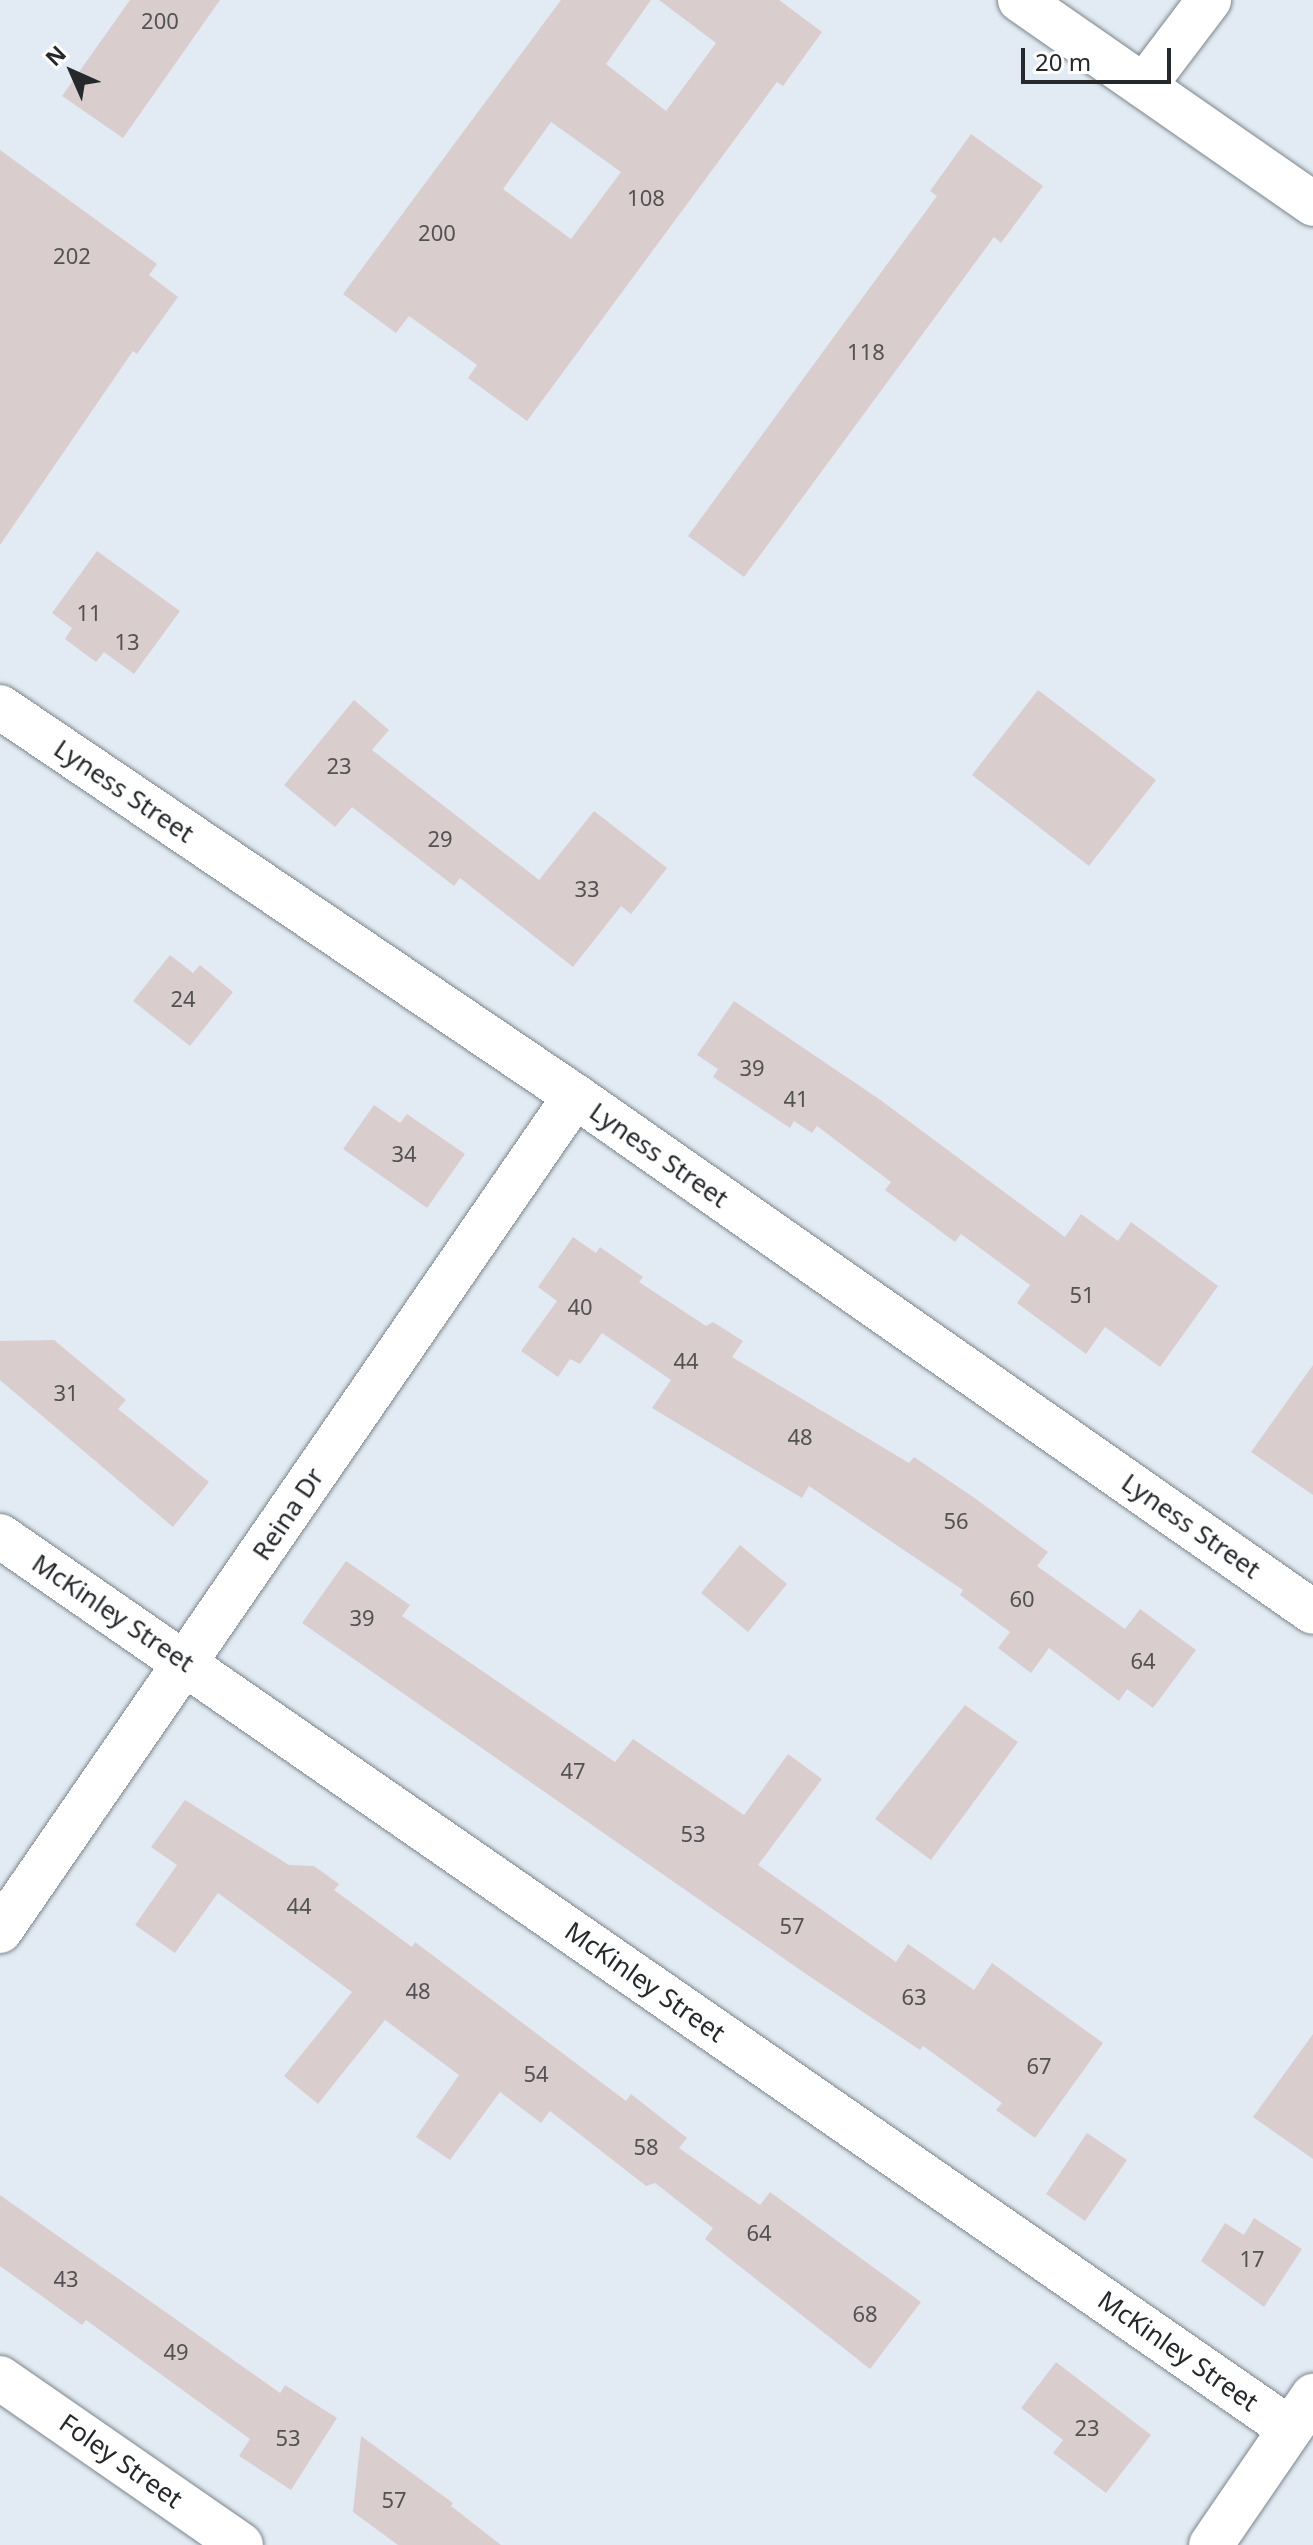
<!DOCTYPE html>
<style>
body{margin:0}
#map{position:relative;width:1313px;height:2545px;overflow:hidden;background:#e2ebf3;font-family:"Noto Sans",sans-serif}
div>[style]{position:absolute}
.building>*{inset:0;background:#dacdcd}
.roads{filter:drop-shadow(0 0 2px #7d858c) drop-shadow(0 0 2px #7d858c)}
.street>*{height:44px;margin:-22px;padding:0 22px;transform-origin:22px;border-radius:22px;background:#fff}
.secondary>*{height:44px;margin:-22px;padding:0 22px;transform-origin:22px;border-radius:22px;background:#fff}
span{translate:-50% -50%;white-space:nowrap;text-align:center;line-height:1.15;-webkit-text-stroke:8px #fff;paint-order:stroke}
.number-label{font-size:22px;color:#525254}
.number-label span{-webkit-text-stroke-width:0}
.street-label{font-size:26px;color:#25292c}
.north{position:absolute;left:32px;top:32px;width:80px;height:80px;-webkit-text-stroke:6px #fff;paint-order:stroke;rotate:315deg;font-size:22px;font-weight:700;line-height:32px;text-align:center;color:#25292c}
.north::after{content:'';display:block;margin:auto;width:28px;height:36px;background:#25292c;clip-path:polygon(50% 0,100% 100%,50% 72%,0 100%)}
.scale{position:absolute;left:1021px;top:48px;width:150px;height:36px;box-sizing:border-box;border:4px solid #25292c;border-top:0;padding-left:10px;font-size:24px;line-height:28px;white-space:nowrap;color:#25292c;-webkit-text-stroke:6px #fff;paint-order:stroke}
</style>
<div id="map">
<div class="building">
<div style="clip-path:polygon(130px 0,220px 0,123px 138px,62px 96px)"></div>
<div style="clip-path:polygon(evenodd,561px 0,651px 0,606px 64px,666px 111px,716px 43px,659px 0,779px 0,822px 32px,783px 86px,777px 82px,527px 421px,468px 378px,477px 365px,409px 316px,396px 333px,343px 294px,561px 0,551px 122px,621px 172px,571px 239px,503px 189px,551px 122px)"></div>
<div style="clip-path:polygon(971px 134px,1043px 186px,1001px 243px,994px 237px,744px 577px,688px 536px,937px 196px,930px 191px)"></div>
<div style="clip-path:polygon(0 150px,157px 264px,149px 275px,178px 297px,137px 354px,133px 351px,0 545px)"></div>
<div style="clip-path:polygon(97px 551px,180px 611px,134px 674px,104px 652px,96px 662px,65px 639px,72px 628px,52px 613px)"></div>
<div style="clip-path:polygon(1038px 690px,1156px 780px,1089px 866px,972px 775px)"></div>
<div style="clip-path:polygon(354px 700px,389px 730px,372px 750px,539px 880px,594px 811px,667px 868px,631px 914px,621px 906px,573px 967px,460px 878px,454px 886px,352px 807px,335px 827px,284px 785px)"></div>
<div style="clip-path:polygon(170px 955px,193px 973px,200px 965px,233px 992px,190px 1046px,133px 1001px)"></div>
<div style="clip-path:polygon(734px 1001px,879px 1099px,1065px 1237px,1081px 1214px,1118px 1241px,1131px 1222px,1218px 1286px,1160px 1367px,1105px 1327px,1086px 1354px,1017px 1303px,1030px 1285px,961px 1234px,955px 1242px,885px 1190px,891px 1182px,817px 1126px,812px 1133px,794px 1121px,790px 1128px,713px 1077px,718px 1069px,697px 1055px)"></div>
<div style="clip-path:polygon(374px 1105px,400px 1123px,407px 1114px,465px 1154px,427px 1208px,343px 1149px)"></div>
<div style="clip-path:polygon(573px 1237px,596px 1253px,600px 1247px,643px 1277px,639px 1282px,706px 1326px,713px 1322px,743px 1341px,732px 1357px,909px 1463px,914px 1457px,976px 1499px,1048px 1552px,1037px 1566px,1125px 1629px,1140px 1609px,1196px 1650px,1153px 1708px,1127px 1689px,1119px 1701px,1049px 1648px,1031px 1673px,998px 1648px,1010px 1632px,960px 1595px,963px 1590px,809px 1486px,802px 1498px,652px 1408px,671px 1380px,602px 1333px,580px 1364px,570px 1359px,558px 1377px,521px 1351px,557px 1301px,538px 1287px)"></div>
<div style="clip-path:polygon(54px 1340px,126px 1400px,118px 1409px,209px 1482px,173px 1527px,0 1380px,0 1341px)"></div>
<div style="clip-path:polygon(1313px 1365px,1313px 1495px,1251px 1452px)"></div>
<div style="clip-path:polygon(740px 1545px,787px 1584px,748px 1632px,701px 1593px)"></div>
<div style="clip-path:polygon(346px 1561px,410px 1605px,402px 1616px,615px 1762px,633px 1739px,744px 1815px,788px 1754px,822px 1779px,758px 1865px,896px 1962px,908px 1944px,974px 1990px,992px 1963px,1103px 2043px,1035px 2138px,996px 2110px,1002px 2103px,923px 2046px,920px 2050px,806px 1974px,302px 1623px)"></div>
<div style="clip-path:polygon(965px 1705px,1018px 1742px,931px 1860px,875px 1819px)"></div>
<div style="clip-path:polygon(185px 1800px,289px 1865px,314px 1866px,339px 1884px,334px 1890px,412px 1947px,415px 1942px,626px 2101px,631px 2094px,687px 2138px,679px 2148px,760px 2205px,770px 2192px,921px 2302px,870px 2369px,705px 2239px,713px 2228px,655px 2183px,646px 2186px,550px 2111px,541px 2123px,500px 2092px,450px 2160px,416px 2137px,459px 2075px,385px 2020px,318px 2104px,284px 2076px,352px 1992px,218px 1893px,175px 1953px,135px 1925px,177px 1865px,151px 1847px)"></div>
<div style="clip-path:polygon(1313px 2034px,1313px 2159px,1253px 2117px)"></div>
<div style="clip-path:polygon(1087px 2133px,1127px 2160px,1085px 2221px,1046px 2194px)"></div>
<div style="clip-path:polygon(0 2195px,280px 2393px,285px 2385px,337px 2418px,291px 2490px,239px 2456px,250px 2439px,86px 2320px,82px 2325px,0 2266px)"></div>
<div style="clip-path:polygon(1254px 2218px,1302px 2249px,1264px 2307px,1201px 2261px,1225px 2223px,1244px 2235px)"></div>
<div style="clip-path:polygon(1056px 2362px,1151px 2435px,1106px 2493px,1053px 2453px,1063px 2440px,1021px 2408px)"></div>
<div style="clip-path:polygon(361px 2436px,453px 2503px,451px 2506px,501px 2545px,398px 2545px,353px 2512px)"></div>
</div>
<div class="roads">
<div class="street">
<div style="left:1144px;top:86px;width:108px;rotate:-52.9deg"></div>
<div style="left:0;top:707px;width:694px;rotate:34.08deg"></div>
<div style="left:575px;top:1096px;width:900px;rotate:34.96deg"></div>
<div style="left:0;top:1536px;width:1569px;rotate:34.69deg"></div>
<div style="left:0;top:1931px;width:1014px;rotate:-55.45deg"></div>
<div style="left:0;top:2378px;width:293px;rotate:34.7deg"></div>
<div style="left:1211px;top:2545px;width:181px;rotate:-55.6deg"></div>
</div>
<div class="secondary">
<div style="left:1020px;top:0;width:357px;rotate:34.8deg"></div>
</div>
</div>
<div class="number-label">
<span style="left:160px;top:21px">200</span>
<span style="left:646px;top:198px">108</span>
<span style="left:437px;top:233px">200</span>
<span style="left:72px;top:256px">202</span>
<span style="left:866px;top:352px">118</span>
<span style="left:89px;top:613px">11</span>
<span style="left:127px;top:642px">13</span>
<span style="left:339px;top:766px">23</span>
<span style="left:440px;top:839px">29</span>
<span style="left:587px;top:889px">33</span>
<span style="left:183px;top:999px">24</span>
<span style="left:752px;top:1068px">39</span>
<span style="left:796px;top:1099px">41</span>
<span style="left:404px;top:1154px">34</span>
<span style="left:1082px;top:1295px">51</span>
<span style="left:580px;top:1307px">40</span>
<span style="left:686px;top:1361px">44</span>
<span style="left:66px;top:1393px">31</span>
<span style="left:800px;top:1437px">48</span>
<span style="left:956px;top:1521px">56</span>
<span style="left:1022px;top:1599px">60</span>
<span style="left:362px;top:1618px">39</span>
<span style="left:1143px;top:1661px">64</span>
<span style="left:573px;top:1771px">47</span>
<span style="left:693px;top:1834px">53</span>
<span style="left:299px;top:1906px">44</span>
<span style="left:792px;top:1926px">57</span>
<span style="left:418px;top:1991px">48</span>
<span style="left:914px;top:1997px">63</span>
<span style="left:1039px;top:2066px">67</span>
<span style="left:536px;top:2074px">54</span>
<span style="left:646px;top:2147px">58</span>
<span style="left:759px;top:2233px">64</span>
<span style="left:1252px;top:2259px">17</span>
<span style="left:66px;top:2279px">43</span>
<span style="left:865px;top:2314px">68</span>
<span style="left:176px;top:2352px">49</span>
<span style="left:1087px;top:2428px">23</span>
<span style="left:288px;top:2438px">53</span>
<span style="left:394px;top:2500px">57</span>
</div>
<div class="street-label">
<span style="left:124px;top:791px;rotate:34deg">Lyness Street</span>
<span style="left:659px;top:1155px;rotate:35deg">Lyness Street</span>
<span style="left:288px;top:1514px;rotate:-56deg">Reina Dr</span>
<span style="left:1191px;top:1526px;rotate:35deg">Lyness Street</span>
<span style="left:113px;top:1613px;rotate:34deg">McKinley Street</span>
<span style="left:645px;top:1982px;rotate:35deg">McKinley Street</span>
<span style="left:1178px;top:2351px;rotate:35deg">McKinley Street</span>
<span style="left:121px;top:2461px;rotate:35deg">Foley Street</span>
</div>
<div class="north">N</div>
<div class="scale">20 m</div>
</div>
